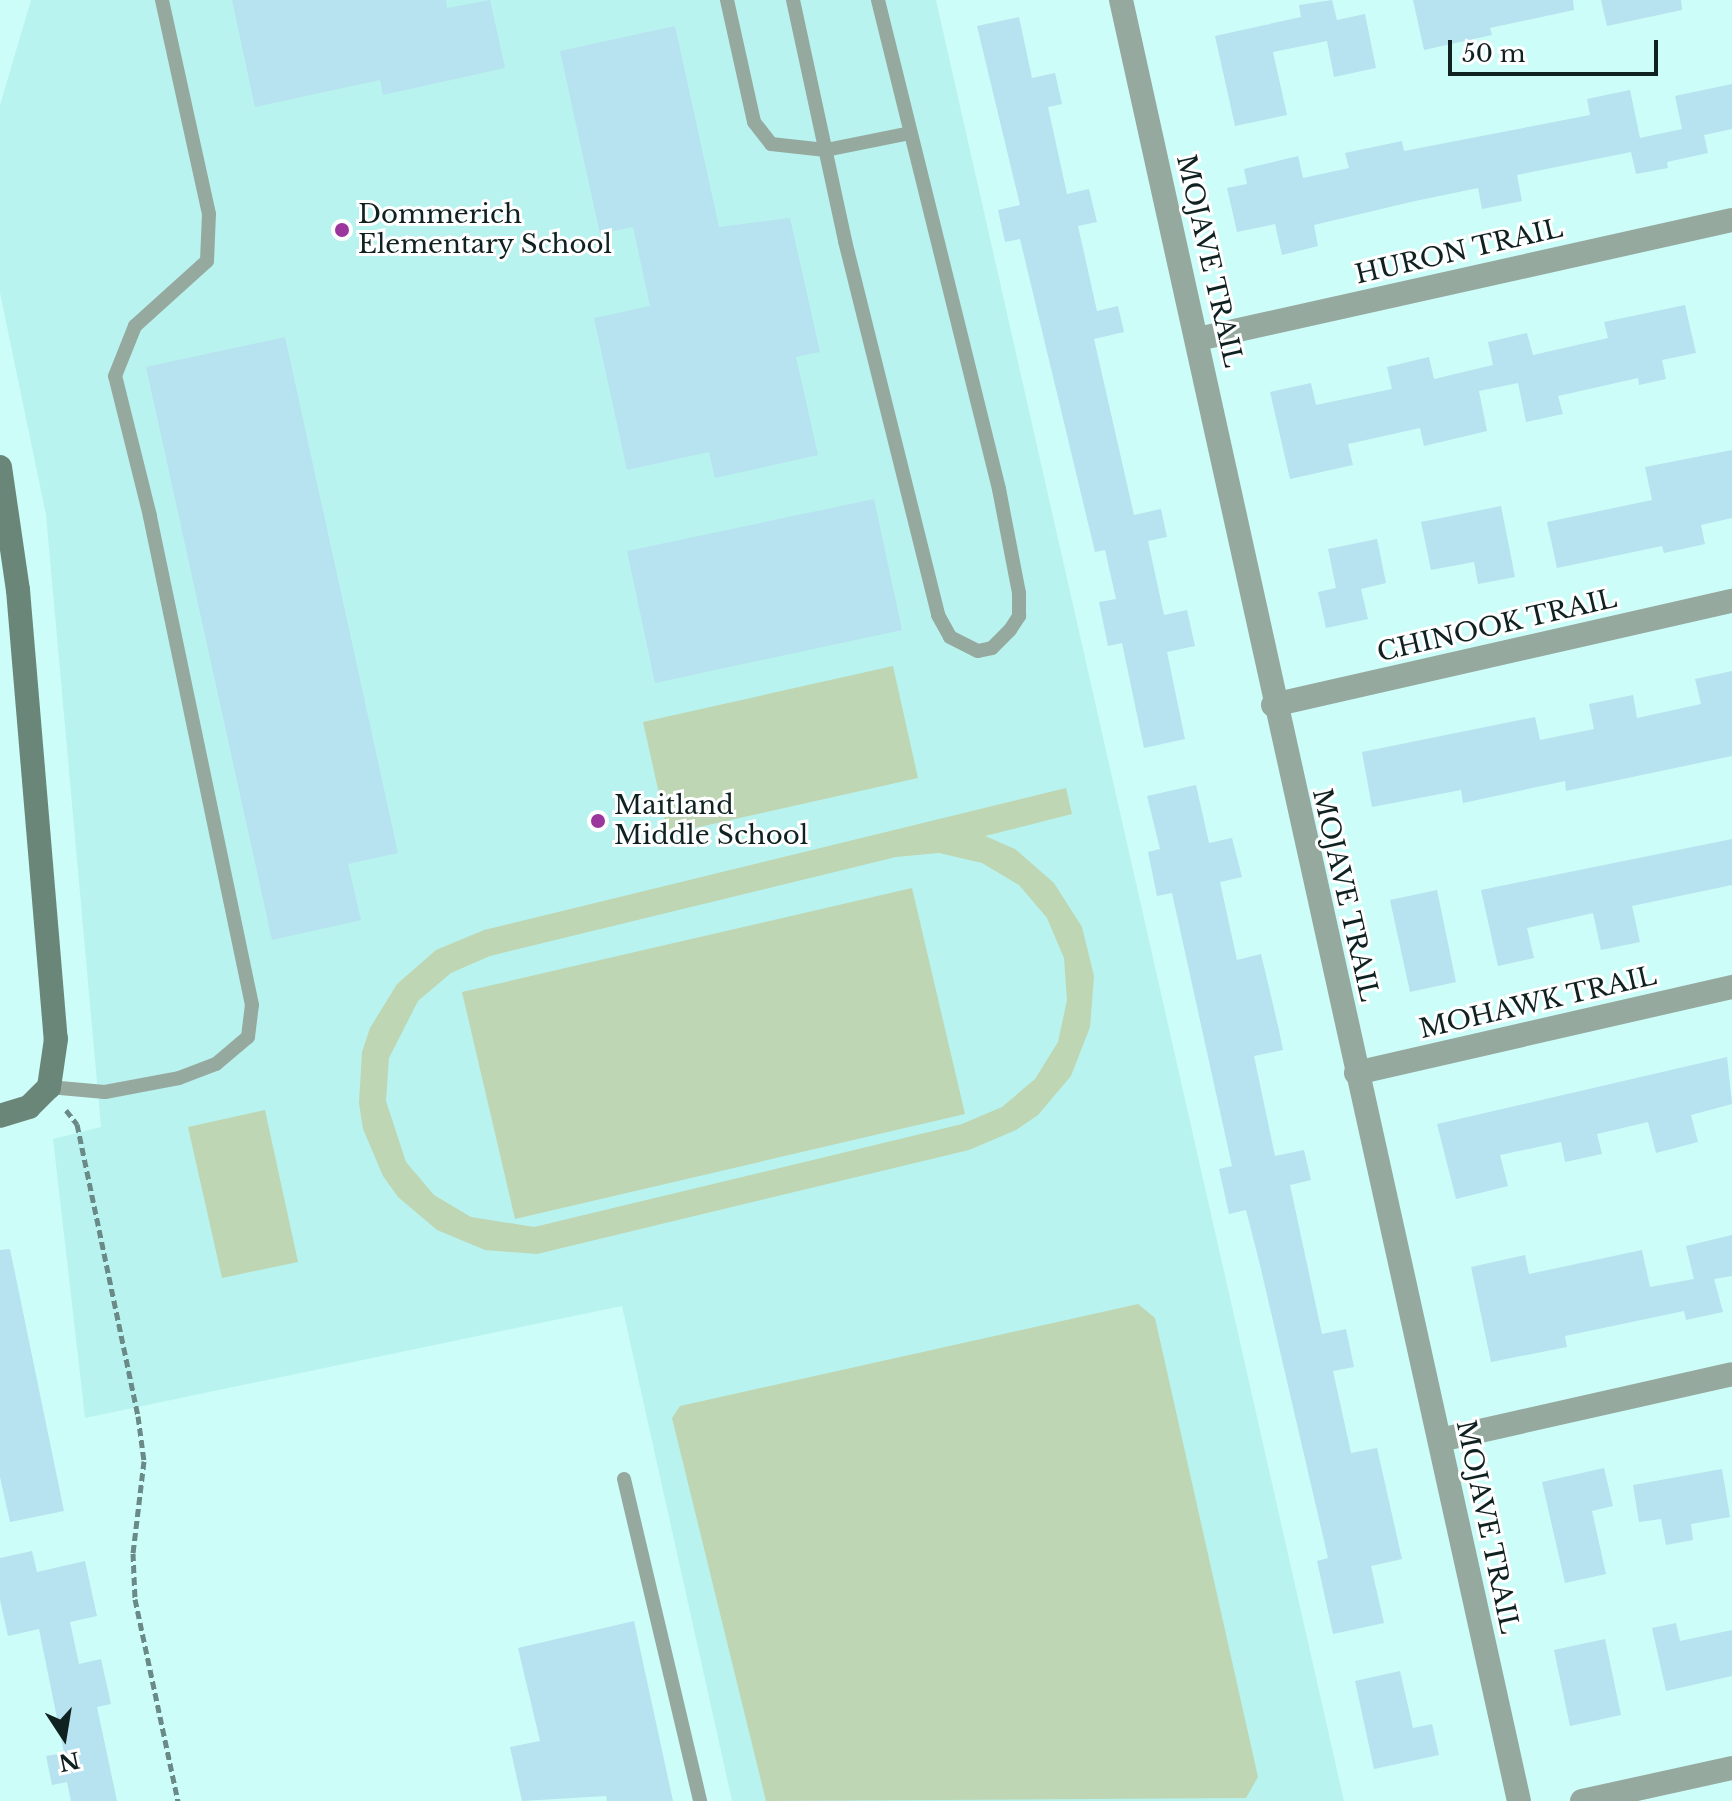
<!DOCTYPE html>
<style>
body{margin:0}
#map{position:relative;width:1732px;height:1801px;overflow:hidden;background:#cdfdf9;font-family:"Libre Baskerville",serif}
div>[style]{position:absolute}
.built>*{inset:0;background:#b9f3ef}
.green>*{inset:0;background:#bed6b3}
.building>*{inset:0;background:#b7e2ef}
.path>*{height:5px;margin-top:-2.5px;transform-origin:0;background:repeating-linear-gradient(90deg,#6a8a88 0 8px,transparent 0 12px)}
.lane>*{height:14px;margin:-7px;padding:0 7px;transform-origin:7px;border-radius:7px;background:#96a99f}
.street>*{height:24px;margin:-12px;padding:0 12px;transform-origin:12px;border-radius:12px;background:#96a99f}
.secondary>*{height:24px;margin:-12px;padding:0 12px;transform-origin:12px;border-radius:12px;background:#6a8678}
.dots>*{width:22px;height:22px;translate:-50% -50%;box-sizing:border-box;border:4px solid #fff;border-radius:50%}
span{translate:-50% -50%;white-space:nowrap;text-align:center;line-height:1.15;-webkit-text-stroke:6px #fff;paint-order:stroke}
.poi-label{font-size:26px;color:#0f2120}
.left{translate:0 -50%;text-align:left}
.street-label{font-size:26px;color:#0f2120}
.north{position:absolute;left:24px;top:1697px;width:80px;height:80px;-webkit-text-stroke:6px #fff;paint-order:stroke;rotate:168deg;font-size:22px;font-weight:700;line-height:32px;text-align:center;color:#0f2120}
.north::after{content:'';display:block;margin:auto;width:28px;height:36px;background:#0f2120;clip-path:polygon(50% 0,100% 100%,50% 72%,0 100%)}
.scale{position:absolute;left:1448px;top:40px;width:210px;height:36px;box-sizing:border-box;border:4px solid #0f2120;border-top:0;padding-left:10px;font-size:24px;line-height:28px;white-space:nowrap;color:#0f2120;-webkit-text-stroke:6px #fff;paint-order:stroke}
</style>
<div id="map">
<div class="built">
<div style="clip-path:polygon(31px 0,936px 0,1344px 1801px,732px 1801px,622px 1306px,85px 1418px,53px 1139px,101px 1127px,46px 515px,0 293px,0 105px)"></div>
</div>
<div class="green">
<div style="clip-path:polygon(893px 666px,918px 778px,668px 834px,643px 722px)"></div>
<div style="clip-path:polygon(evenodd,1066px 788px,1072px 814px,985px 836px,1015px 849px,1054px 883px,1082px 927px,1094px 976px,1090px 1027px,1071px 1076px,1038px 1115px,1016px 1130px,969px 1150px,537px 1254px,485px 1250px,437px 1230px,398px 1197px,383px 1176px,363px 1129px,359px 1103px,362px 1052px,370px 1028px,397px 984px,436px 950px,484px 930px,1066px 788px,939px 853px,982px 863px,1019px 885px,1047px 918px,1064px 958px,1067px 1000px,1058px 1042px,1035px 1079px,1002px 1107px,962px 1124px,534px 1227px,471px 1217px,434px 1195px,406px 1162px,386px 1101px,389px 1058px,418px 1001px,451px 973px,490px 956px,896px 857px,939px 853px)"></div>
<div style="clip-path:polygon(912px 888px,965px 1114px,515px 1219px,462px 992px)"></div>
<div style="clip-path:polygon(265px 1110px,298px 1262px,222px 1278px,188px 1127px)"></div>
<div style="clip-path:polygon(1138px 1304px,1155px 1318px,1258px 1777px,1246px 1798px,766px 1801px,672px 1418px,680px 1406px)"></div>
</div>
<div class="building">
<div style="clip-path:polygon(232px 0,446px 0,447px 8px,490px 0,505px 68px,383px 95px,380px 80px,255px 107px)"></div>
<div style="clip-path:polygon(1332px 0,1337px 20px,1365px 14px,1376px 68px,1334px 77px,1327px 41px,1273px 52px,1287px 115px,1235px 126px,1215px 36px,1301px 17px,1299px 5px)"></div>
<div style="clip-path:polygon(1413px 0,1573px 0,1574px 10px,1490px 28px,1492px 35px,1424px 50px)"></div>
<div style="clip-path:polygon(1601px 0,1681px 0,1682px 10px,1607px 26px)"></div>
<div style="clip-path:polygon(1019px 17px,1032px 78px,1055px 73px,1062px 104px,1048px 107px,1067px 194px,1089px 189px,1097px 222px,1078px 226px,1097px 311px,1118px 306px,1124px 332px,1094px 339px,1134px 515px,1161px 509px,1167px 537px,1148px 541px,1164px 615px,1187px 610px,1195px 646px,1167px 652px,1185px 739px,1144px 748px,1122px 643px,1108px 646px,1099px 602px,1116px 599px,1105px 550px,1095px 552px,1020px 239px,1005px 242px,998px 210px,1020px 205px,977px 26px)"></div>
<div style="clip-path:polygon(675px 26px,719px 227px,790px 218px,820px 352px,796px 357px,818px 455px,715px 478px,709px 452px,627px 470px,594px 318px,650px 306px,633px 227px,600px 234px,560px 51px)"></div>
<div style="clip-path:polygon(1732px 84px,1732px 129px,1704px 135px,1708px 153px,1667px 162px,1668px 168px,1636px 174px,1631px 152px,1517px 175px,1522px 201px,1482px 209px,1478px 188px,1415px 201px,1314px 225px,1318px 246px,1282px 255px,1275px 224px,1237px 232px,1227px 188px,1247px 184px,1244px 169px,1298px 156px,1303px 178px,1349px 168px,1345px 153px,1402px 141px,1404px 151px,1590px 115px,1587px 99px,1630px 90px,1640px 138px,1682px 129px,1675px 96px)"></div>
<div style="clip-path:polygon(1685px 305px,1696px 353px,1662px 360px,1666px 379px,1639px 385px,1638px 378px,1558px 396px,1563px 414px,1526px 422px,1518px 383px,1479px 391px,1487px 431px,1424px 446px,1420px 428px,1348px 444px,1353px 465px,1290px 479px,1270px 392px,1311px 383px,1316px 405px,1392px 389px,1387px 367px,1429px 357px,1434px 379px,1493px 365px,1488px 342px,1527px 333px,1533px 355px,1608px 338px,1604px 322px)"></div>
<div style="clip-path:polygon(285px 337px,398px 853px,348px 864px,361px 920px,272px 940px,146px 367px)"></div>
<div style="clip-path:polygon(1732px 450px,1732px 518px,1701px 525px,1705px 544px,1664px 553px,1662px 546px,1557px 568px,1547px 522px,1652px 500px,1645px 467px)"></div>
<div style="clip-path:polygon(874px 499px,902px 630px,655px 683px,627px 551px)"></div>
<div style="clip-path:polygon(1501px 506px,1515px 577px,1478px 584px,1474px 562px,1431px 570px,1421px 522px)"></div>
<div style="clip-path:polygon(1377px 539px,1386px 583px,1361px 589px,1368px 619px,1326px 628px,1318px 592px,1336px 588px,1328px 549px)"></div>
<div style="clip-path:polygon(1732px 671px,1732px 756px,1566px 791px,1565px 781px,1463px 803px,1461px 790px,1372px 807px,1362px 752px,1535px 717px,1540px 740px,1594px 729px,1589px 704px,1633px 695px,1637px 718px,1701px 704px,1695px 679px)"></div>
<div style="clip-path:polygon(1196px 785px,1209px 843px,1232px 838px,1242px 877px,1220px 882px,1237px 960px,1261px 954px,1279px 1030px,1283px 1050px,1254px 1056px,1275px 1156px,1304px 1150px,1311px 1180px,1290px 1185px,1322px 1334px,1346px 1329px,1354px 1367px,1333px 1371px,1351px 1453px,1377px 1448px,1402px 1559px,1371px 1566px,1384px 1623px,1333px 1634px,1317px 1561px,1328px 1558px,1260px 1265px,1246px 1210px,1229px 1214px,1219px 1169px,1232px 1166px,1172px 893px,1157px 896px,1148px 852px,1160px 849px,1147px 796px)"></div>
<div style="clip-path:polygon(1732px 839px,1732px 885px,1632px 906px,1640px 942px,1601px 950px,1593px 913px,1527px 928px,1534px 958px,1498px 966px,1481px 890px)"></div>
<div style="clip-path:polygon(1437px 890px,1456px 982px,1410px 992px,1390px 900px)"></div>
<div style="clip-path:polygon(1727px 1057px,1732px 1104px,1691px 1115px,1698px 1142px,1656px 1153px,1648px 1122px,1597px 1134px,1602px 1154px,1565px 1162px,1561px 1142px,1500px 1155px,1508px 1186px,1456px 1199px,1437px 1124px)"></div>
<div style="clip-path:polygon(1732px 1235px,1732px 1276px,1714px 1279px,1723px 1312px,1686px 1320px,1684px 1311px,1565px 1336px,1567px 1347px,1491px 1362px,1471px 1267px,1525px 1255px,1529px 1274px,1642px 1250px,1650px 1287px,1694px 1279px,1686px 1246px)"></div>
<div style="clip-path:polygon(10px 1249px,64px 1511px,10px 1522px,0 1477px,0 1250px)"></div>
<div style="clip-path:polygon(1604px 1468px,1613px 1506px,1592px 1511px,1606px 1574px,1565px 1583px,1542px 1482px)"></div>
<div style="clip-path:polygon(1722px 1469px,1730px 1517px,1691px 1524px,1693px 1540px,1666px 1545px,1661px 1519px,1639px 1522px,1633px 1485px)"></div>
<div style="clip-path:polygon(32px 1551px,37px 1572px,85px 1561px,97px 1616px,70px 1622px,79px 1664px,101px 1659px,111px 1704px,97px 1707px,117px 1801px,71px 1801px,67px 1782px,52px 1785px,46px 1756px,64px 1753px,39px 1629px,8px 1636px,0 1600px,0 1558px)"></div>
<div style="clip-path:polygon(634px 1621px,673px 1801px,607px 1801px,606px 1796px,522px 1801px,510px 1747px,540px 1741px,518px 1648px)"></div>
<div style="clip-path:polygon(1676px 1623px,1680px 1641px,1732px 1630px,1732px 1676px,1666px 1691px,1652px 1628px)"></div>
<div style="clip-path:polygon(1605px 1639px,1621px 1715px,1570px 1726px,1554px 1650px)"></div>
<div style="clip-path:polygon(1400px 1671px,1413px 1728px,1432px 1724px,1439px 1755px,1374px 1769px,1355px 1681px)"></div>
</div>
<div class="path">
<div style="left:66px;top:1110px;width:18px;rotate:52deg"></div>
<div style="left:77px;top:1124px;width:298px;rotate:78.2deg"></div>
<div style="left:138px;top:1416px;width:45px;rotate:82.4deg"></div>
<div style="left:144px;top:1461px;width:93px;rotate:96.8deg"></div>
<div style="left:133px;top:1553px;width:46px;rotate:87.5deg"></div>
<div style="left:135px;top:1599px;width:207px;rotate:78deg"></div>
</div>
<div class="lane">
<div style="left:727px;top:0;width:125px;rotate:77.5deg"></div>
<div style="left:754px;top:122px;width:28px;rotate:52deg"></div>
<div style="left:771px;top:144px;width:55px;rotate:6.2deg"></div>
<div style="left:826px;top:150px;width:86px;rotate:-11.4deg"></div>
<div style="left:793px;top:0;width:247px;rotate:77.8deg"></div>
<div style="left:845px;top:241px;width:385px;rotate:76deg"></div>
<div style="left:938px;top:615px;width:25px;rotate:61deg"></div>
<div style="left:950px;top:637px;width:31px;rotate:27deg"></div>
<div style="left:978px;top:651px;width:14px;rotate:-12deg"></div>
<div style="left:992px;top:648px;width:25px;rotate:-45deg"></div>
<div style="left:1010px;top:630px;width:17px;rotate:-57deg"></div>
<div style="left:1019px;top:616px;width:23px;rotate:-90deg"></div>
<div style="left:1019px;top:593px;width:106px;rotate:-100.9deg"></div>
<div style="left:999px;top:489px;width:504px;rotate:-103.9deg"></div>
<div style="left:49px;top:1087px;width:56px;rotate:5.1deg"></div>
<div style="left:105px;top:1092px;width:75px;rotate:-10.7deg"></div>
<div style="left:179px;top:1078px;width:40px;rotate:-21deg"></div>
<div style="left:216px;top:1064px;width:42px;rotate:-40.2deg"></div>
<div style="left:248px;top:1037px;width:32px;rotate:-83deg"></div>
<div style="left:252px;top:1005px;width:500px;rotate:-101.8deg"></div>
<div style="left:150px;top:516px;width:144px;rotate:-104deg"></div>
<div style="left:115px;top:376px;width:54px;rotate:-68.2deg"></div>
<div style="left:135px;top:326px;width:97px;rotate:-42.1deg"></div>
<div style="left:207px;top:261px;width:47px;rotate:-87.6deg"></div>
<div style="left:209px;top:214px;width:219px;rotate:-102.4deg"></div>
<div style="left:624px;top:1479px;width:331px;rotate:76.7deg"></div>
</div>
<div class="street">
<div style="left:1121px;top:0;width:1844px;rotate:77.54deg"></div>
<div style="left:1198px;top:339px;width:547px;rotate:-12.56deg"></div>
<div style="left:1273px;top:705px;width:471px;rotate:-12.8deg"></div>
<div style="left:1356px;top:1073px;width:386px;rotate:-12.9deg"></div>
<div style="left:1440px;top:1440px;width:299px;rotate:-12.7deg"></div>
<div style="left:1582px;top:1801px;width:154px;rotate:-12.4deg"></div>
</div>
<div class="secondary">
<div style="left:0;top:467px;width:124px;rotate:81.7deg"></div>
<div style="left:18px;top:590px;width:451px;rotate:85.2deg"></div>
<div style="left:56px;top:1039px;width:49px;rotate:98.3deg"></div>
<div style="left:49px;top:1087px;width:28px;rotate:135deg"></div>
<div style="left:29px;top:1107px;width:30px;rotate:163deg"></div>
</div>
<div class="dots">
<div style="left:342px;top:230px;background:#9a369c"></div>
<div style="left:598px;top:821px;background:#9a369c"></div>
</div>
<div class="poi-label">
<span class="left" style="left:358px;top:230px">Dommerich<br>Elementary School</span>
<span class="left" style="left:614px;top:821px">Maitland<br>Middle School</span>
</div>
<div class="street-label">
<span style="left:1459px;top:252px;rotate:-13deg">HURON TRAIL</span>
<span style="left:1209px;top:261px;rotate:77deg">MOJAVE TRAIL</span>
<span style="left:1497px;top:626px;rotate:-13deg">CHINOOK TRAIL</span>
<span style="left:1345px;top:895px;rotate:77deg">MOJAVE TRAIL</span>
<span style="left:1538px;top:1003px;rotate:-13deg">MOHAWK TRAIL</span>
<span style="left:1487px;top:1527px;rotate:78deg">MOJAVE TRAIL</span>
</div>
<div class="north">N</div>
<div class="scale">50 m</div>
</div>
